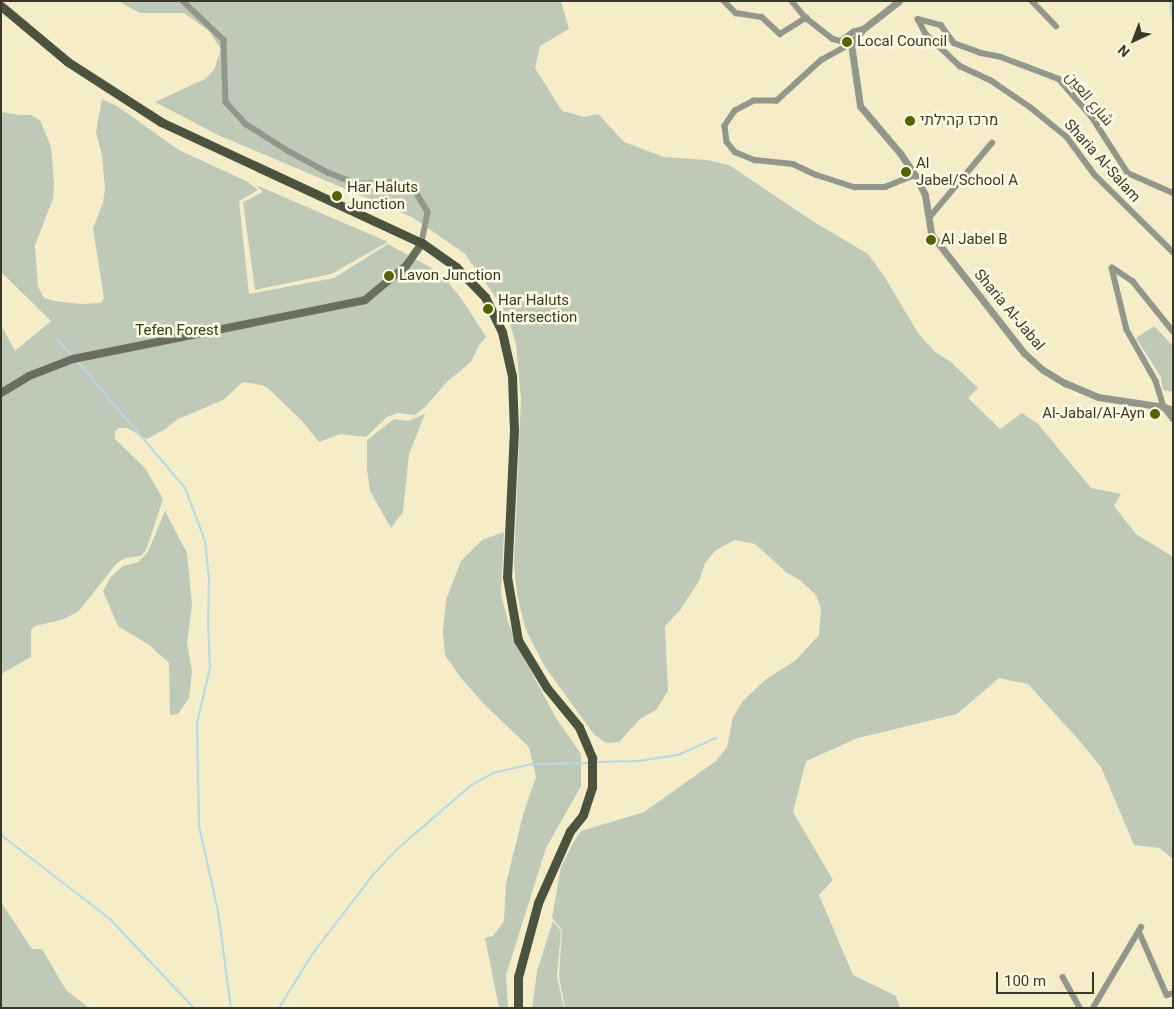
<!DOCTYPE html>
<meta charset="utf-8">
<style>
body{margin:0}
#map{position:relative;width:1174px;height:1009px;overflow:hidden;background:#f4edc8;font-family:Roboto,Cairo,Heebo,sans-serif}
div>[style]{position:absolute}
.green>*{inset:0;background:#bec9b8}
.stream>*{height:2px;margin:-1px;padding:0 1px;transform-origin:1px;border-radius:1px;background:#b6d9e6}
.minor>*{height:5.5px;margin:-2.75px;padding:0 2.75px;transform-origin:2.75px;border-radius:2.75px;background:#93978b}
.tertiary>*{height:7px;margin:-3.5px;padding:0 3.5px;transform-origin:3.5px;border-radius:3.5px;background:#93978b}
.secondary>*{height:8px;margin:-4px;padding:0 4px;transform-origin:4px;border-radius:4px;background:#686f5d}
.primary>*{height:9px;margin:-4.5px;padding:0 4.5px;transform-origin:4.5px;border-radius:4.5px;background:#4b523d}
.dots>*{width:14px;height:14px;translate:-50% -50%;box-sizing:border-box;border:2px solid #fefae4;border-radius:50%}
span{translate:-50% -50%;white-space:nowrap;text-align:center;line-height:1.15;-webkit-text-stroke:5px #fefae4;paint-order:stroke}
.poi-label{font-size:15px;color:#3a3829}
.left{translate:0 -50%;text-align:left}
.right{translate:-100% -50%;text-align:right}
.street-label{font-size:15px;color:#3a3829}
.park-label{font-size:15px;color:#29431b}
.frame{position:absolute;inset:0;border:2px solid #3a3829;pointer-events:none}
.north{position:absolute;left:1109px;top:15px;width:50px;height:50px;-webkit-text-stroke:4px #fefae4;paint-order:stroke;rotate:223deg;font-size:14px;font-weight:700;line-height:20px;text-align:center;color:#3a3829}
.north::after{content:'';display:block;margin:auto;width:18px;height:22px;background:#3a3829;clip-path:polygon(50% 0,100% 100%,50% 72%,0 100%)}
.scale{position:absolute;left:996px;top:972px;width:98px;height:22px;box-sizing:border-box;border:2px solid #3a3829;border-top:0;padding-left:6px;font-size:15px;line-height:18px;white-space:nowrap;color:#3a3829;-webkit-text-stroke:4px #fefae4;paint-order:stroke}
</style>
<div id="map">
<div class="green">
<div style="clip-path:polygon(118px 1px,561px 1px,569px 29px,540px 46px,535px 68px,562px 111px,585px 117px,598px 114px,624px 142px,664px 157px,707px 160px,729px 165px,814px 222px,868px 254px,884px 276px,918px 333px,935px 352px,951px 362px,978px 388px,968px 398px,1000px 429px,1022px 413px,1038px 424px,1091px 488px,1121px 494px,1114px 506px,1136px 534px,1173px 557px,1173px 859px,1160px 848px,1134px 845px,1101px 767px,1078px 739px,1028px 684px,999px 678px,957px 714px,858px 738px,806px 761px,793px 812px,833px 880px,819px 895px,853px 975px,896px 996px,900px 1008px,565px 1008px,559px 976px,562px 930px,552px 918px,561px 867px,573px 843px,581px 831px,644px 812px,716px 761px,727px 747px,733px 717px,743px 701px,765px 680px,796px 660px,819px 635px,821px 609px,816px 595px,800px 580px,787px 573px,755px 544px,735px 540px,716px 550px,705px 563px,699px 581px,680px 610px,665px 626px,668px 691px,656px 710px,640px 719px,619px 742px,606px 743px,593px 733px,545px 667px,526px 630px,517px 594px,514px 565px,521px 399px,516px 344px,508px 318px,490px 289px,465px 254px,412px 217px,218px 135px,155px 102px,205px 79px,214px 70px,221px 49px,209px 31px,184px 13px,140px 13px)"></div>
<div style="clip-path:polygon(102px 99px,117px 106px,179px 150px,248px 182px,258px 190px,239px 201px,249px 294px,334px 278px,388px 244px,442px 274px,463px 301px,486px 337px,479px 345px,471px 362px,448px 381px,425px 407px,415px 415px,398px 413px,387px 417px,366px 437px,340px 434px,319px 442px,302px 421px,269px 389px,262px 385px,243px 382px,223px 400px,178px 419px,164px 430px,147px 439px,127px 428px,119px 428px,115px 431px,115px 439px,145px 468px,163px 499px,146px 550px,141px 556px,125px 558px,117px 563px,78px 612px,61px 620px,35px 626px,31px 630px,31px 657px,1px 674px,1px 325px,15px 351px,51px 321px,1px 272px,1px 112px,19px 115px,31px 115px,40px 120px,51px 147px,54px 183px,53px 199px,35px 245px,38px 287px,44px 298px,54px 301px,81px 304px,101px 303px,104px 298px,93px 228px,103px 203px,105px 188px,102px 155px,96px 132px)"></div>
<div style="clip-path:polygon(256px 185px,388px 242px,331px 274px,255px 290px,243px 202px,263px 192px)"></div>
<div style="clip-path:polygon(1154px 326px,1173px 346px,1173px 392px,1163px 390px,1161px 377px,1136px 338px)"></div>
<div style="clip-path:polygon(425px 414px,409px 454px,403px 512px,391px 528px,370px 491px,367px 469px,367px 440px,394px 419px,408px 421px)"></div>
<div style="clip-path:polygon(165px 511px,187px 553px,192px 605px,187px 643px,192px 671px,189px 698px,178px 714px,170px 715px,169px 663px,149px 645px,118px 626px,103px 591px,111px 577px,123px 566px,138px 562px,148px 552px)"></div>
<div style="clip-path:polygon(504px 532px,501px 594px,508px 622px,526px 662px,556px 718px,581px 754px,581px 786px,546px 848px,506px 975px,508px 1008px,499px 1008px,485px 938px,493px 936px,504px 921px,506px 883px,523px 815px,536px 777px,529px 747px,485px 705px,461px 678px,445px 655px,443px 631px,446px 600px,461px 561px,482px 540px)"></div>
<div style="clip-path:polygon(1px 902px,32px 949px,42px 949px,66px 990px,89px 1008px,1px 1008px)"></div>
<div style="clip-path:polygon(553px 921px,561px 931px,557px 976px,564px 1008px,532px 1008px,537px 971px)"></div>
</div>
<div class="stream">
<div style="left:1170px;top:1px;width:22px;rotate:82deg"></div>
<div style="left:57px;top:339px;width:23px;rotate:49deg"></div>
<div style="left:77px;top:361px;width:167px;rotate:49.6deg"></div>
<div style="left:185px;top:488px;width:57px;rotate:69.3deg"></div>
<div style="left:205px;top:541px;width:36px;rotate:84deg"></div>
<div style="left:209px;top:577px;width:46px;rotate:91.2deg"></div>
<div style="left:208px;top:623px;width:45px;rotate:87.5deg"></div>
<div style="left:210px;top:668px;width:57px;rotate:103.3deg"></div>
<div style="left:197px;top:723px;width:103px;rotate:88.9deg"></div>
<div style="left:199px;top:826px;width:87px;rotate:77.4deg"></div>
<div style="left:218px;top:911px;width:98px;rotate:82.4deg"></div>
<div style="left:595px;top:762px;width:43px;rotate:-1.3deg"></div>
<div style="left:638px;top:761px;width:40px;rotate:-8.5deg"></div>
<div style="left:678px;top:755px;width:42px;rotate:-24.1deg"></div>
<div style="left:1px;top:835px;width:138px;rotate:37.6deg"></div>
<div style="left:110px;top:919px;width:122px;rotate:46.7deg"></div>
<div style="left:279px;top:1008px;width:65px;rotate:-58.3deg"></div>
<div style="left:313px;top:953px;width:97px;rotate:-52.5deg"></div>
<div style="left:372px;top:876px;width:34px;rotate:-47deg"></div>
<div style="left:395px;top:851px;width:99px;rotate:-40.9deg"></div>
<div style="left:470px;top:786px;width:26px;rotate:-29deg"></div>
<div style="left:493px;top:773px;width:40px;rotate:-13deg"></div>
<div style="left:532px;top:764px;width:56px;rotate:-1deg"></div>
</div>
<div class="minor">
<div style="left:183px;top:1px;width:57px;rotate:43.6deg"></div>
<div style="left:224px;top:40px;width:62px;rotate:88.2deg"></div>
<div style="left:226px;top:102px;width:30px;rotate:48deg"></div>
<div style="left:246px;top:124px;width:52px;rotate:32.5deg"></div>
<div style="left:290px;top:152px;width:44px;rotate:28.3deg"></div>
<div style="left:329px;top:173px;width:30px;rotate:21deg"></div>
<div style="left:357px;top:184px;width:37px;rotate:-3deg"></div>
<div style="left:394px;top:182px;width:24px;rotate:24deg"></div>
<div style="left:416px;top:192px;width:23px;rotate:59deg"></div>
<div style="left:428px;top:212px;width:32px;rotate:101deg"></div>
<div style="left:724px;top:1px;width:17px;rotate:45deg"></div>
<div style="left:736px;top:13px;width:26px;rotate:9deg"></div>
<div style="left:762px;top:17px;width:25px;rotate:43deg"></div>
<div style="left:780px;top:34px;width:31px;rotate:-32deg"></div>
<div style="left:792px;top:1px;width:22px;rotate:51deg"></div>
<div style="left:806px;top:18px;width:34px;rotate:38deg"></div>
<div style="left:833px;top:39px;width:8px;rotate:14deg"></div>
<div style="left:841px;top:41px;width:15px;rotate:-37deg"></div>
<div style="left:853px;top:32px;width:10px;rotate:-17deg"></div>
<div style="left:1032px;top:1px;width:35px;rotate:46deg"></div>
<div style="left:918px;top:19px;width:17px;rotate:62deg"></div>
<div style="left:926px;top:34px;width:47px;rotate:43.3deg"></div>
<div style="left:960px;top:66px;width:35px;rotate:25deg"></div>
<div style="left:992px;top:81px;width:46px;rotate:34.4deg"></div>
<div style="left:1030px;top:107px;width:48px;rotate:39deg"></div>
<div style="left:1067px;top:137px;width:47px;rotate:53.6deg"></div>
<div style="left:1095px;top:175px;width:110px;rotate:44.6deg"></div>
<div style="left:918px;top:19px;width:24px;rotate:15deg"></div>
<div style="left:941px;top:25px;width:22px;rotate:54deg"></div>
<div style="left:954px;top:43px;width:29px;rotate:20deg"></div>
<div style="left:981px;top:53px;width:20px;rotate:11deg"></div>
<div style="left:1001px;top:57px;width:62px;rotate:20.8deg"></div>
<div style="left:1059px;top:79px;width:50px;rotate:49deg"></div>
<div style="left:1092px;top:117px;width:67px;rotate:57.3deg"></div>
<div style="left:1128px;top:173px;width:49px;rotate:24deg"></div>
<div style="left:851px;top:44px;width:33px;rotate:151deg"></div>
<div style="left:822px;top:60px;width:61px;rotate:137.7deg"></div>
<div style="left:777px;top:101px;width:23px;rotate:180deg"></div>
<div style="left:754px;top:101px;width:21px;rotate:152deg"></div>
<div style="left:735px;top:111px;width:18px;rotate:124deg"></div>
<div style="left:725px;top:126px;width:16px;rotate:83deg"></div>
<div style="left:727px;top:142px;width:13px;rotate:51deg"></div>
<div style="left:735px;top:152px;width:22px;rotate:22deg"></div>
<div style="left:755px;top:160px;width:38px;rotate:6deg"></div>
<div style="left:793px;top:164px;width:26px;rotate:25deg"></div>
<div style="left:817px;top:175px;width:40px;rotate:18deg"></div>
<div style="left:855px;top:187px;width:30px"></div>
<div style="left:885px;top:187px;width:32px;rotate:-22deg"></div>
<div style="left:929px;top:218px;width:98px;rotate:-50deg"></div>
<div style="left:1173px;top:332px;width:64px;rotate:-128.7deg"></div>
<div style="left:1133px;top:282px;width:25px;rotate:-146deg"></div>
<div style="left:1112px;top:268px;width:64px;rotate:76.4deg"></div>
<div style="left:1127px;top:330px;width:59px;rotate:60.4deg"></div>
<div style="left:1156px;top:381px;width:27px;rotate:73deg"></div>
<div style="left:1164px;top:407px;width:15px;rotate:53deg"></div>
<div style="left:1139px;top:931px;width:70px;rotate:66.4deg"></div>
<div style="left:1167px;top:995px;width:6px;rotate:-18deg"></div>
<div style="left:1063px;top:977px;width:35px;rotate:61deg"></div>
<div style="left:1093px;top:1008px;width:94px;rotate:-59.3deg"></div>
</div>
<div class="tertiary">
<div style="left:899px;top:1px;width:46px;rotate:142.1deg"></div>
<div style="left:863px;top:29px;width:19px;rotate:129deg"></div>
<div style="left:851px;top:44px;width:63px;rotate:81.7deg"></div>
<div style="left:860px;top:106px;width:62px;rotate:49.6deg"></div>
<div style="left:900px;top:153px;width:27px;rotate:56deg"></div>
<div style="left:915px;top:175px;width:22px;rotate:63deg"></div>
<div style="left:925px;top:195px;width:39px;rotate:81deg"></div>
<div style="left:931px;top:234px;width:151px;rotate:52deg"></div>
<div style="left:1024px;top:353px;width:25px;rotate:42deg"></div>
<div style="left:1043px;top:370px;width:26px;rotate:31deg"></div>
<div style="left:1065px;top:383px;width:36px;rotate:23deg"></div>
<div style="left:1098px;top:397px;width:67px;rotate:8.6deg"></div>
<div style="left:1164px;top:407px;width:9px;rotate:18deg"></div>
</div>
<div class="secondary">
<div style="left:1px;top:393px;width:33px;rotate:-31deg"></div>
<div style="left:29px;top:376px;width:47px;rotate:-21.1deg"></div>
<div style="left:73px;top:359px;width:298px;rotate:-11.4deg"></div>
<div style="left:365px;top:300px;width:53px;rotate:-39.7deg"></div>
<div style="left:406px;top:266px;width:28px;rotate:-55deg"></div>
</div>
<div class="primary">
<div style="left:1px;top:6px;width:87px;rotate:39.9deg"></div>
<div style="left:68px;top:62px;width:111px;rotate:32.8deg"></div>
<div style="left:161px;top:122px;width:288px;rotate:24.9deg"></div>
<div style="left:422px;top:243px;width:42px;rotate:35.2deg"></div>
<div style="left:456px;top:267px;width:42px;rotate:46deg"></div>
<div style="left:485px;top:297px;width:39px;rotate:64deg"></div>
<div style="left:502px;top:332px;width:45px;rotate:77.2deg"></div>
<div style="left:512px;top:376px;width:54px;rotate:87.9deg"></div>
<div style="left:514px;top:430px;width:147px;rotate:92.7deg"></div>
<div style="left:507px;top:577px;width:64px;rotate:80.1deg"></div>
<div style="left:518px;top:640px;width:56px;rotate:58.9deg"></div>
<div style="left:547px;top:688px;width:50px;rotate:50.6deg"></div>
<div style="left:579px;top:727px;width:34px;rotate:67deg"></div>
<div style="left:592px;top:758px;width:29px;rotate:90deg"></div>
<div style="left:592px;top:787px;width:29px;rotate:108deg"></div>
<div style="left:583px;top:815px;width:21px;rotate:129deg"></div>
<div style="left:570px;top:831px;width:79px;rotate:114deg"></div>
<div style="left:538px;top:903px;width:77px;rotate:105.1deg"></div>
<div style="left:518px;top:977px;width:31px;rotate:90deg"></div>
</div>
<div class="dots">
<div style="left:847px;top:42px;background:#566202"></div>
<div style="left:910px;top:121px;background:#566202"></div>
<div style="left:906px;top:172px;background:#566202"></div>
<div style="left:337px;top:196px;background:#566202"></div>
<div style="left:931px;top:240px;background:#566202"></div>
<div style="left:389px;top:276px;background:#566202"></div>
<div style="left:488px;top:309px;background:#566202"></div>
<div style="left:1155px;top:414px;background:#566202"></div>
</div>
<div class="poi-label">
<span class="left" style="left:857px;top:42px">Local Council</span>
<span class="left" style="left:920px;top:121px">מרכז קהילתי</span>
<span class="left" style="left:916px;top:172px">Al<br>Jabel/School A</span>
<span class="left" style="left:347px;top:196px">Har Haluts<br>Junction</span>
<span class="left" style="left:941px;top:240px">Al Jabel B</span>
<span class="left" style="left:399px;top:276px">Lavon Junction</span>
<span class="left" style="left:498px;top:309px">Har Haluts<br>Intersection</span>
<span class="right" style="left:1145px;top:414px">Al-Jabal/Al-Ayn</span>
</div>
<div class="street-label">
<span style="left:1089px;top:99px;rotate:50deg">شارع العين</span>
<span style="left:1102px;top:161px;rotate:48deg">Sharia Al-Salam</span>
<span style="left:1009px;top:310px;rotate:50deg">Sharia Al-Jabal</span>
</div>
<div class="park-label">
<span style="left:177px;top:331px">Tefen Forest</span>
</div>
<div class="frame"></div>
<div class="north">N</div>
<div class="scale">100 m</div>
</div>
